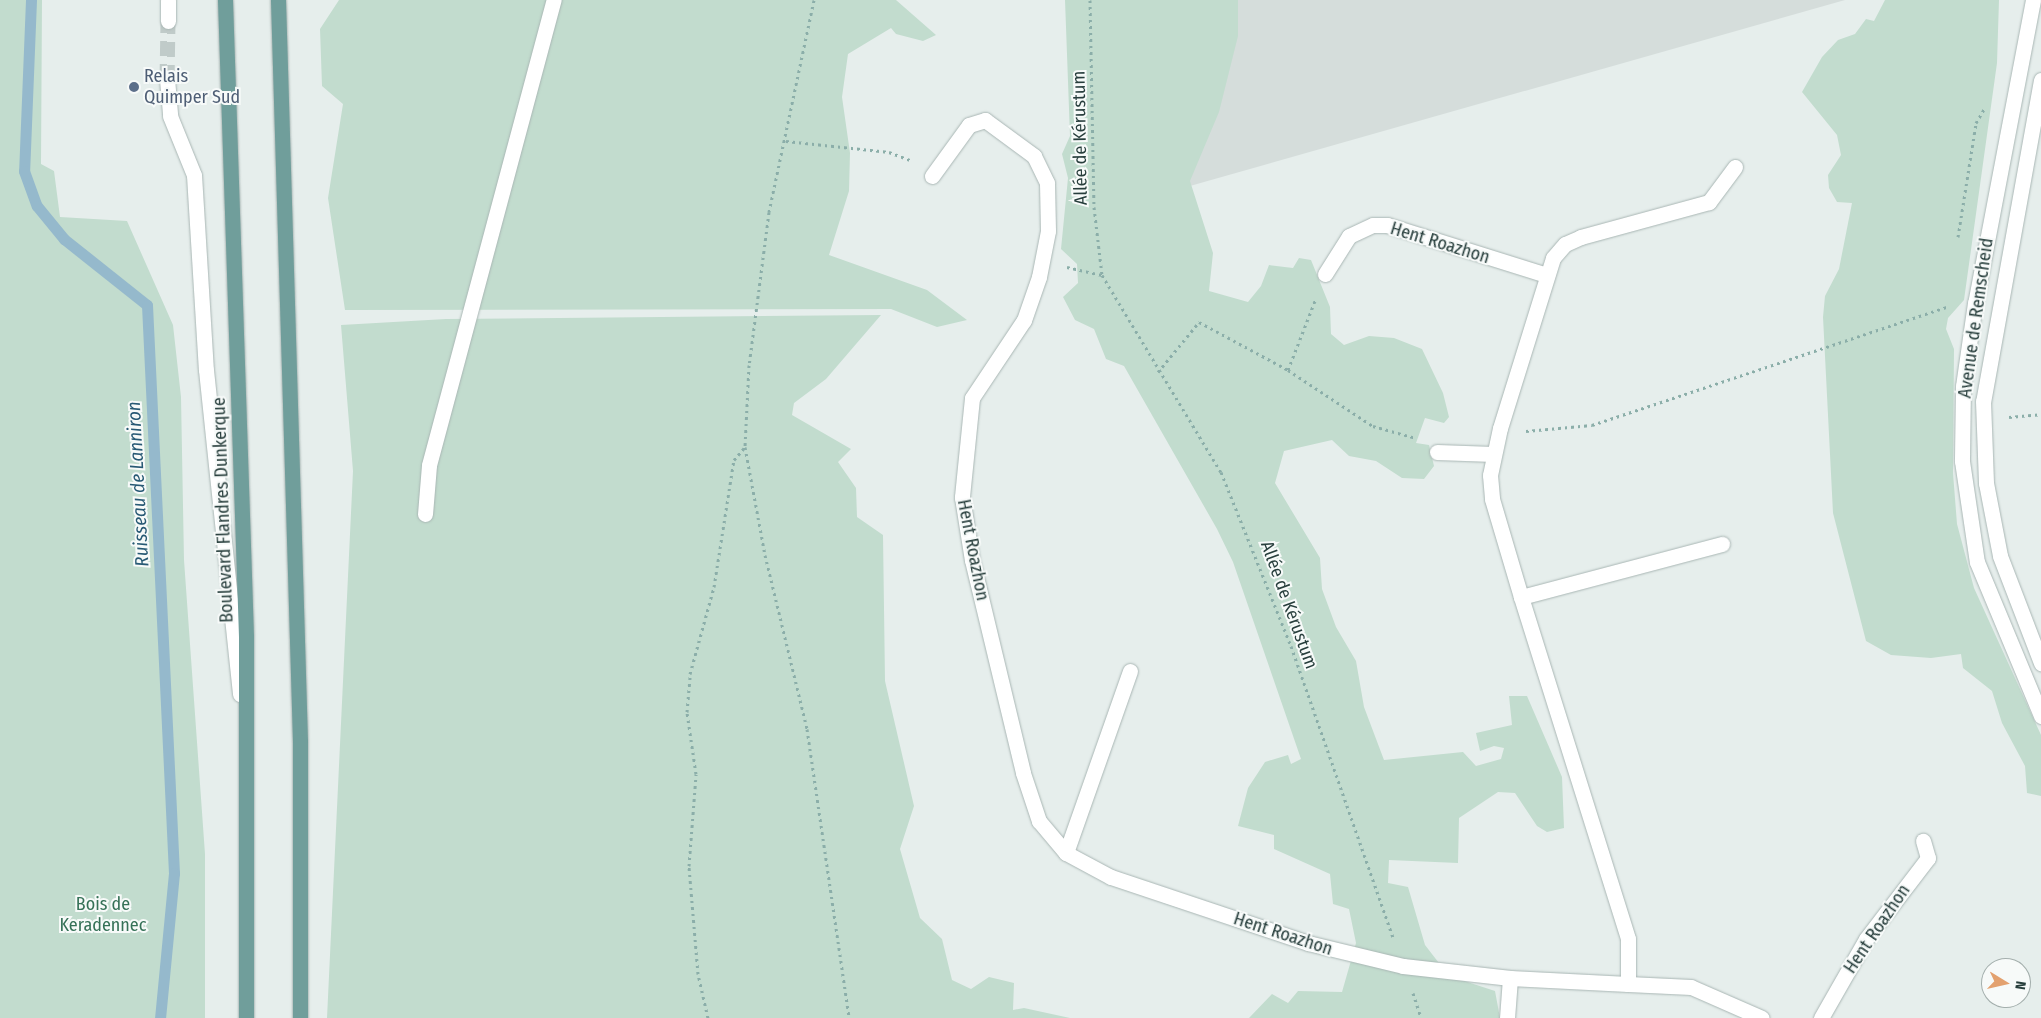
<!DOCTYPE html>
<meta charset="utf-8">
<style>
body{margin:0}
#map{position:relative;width:2041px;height:1018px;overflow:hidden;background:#e6eeec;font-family:"Fira Sans Condensed",sans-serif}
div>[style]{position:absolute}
.built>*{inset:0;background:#d5dddb}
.green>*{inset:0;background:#c2dcce}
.stream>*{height:11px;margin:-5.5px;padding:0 5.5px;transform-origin:5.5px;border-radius:5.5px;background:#95b9cc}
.minor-tunnel>*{height:15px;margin-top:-7.5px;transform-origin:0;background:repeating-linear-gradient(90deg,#c0cbc9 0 15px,transparent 0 23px)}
.path>*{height:3px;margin-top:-1.5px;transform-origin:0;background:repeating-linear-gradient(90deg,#8baea9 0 2.5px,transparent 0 6.5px)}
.roads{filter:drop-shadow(0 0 1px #a9b6b4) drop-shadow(0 0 1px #a9b6b4)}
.minor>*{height:15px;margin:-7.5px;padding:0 7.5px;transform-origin:7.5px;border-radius:7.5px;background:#fff}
.major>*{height:15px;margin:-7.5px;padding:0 7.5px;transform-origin:7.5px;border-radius:7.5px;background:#709e9b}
.dots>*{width:14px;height:14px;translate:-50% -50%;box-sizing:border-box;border:2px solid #f7faf9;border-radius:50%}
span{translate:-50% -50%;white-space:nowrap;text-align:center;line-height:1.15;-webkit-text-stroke:4px #f7faf9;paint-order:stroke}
.service-label{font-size:18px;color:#4e5e75}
.left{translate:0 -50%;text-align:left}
.street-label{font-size:18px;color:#273e3c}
.park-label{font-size:18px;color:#357157}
.water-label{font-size:19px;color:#275974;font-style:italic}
.north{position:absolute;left:1981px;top:958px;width:50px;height:50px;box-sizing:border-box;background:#f7faf9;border:1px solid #a4afad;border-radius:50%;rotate:99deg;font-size:14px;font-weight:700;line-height:20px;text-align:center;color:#273e3c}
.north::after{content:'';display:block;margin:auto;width:18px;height:22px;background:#e3a16f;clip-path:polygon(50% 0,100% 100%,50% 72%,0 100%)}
</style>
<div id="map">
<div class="built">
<div style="clip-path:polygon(1146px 0,1845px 0,1137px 201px)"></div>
</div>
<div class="green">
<div style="clip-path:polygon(0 0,42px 0,41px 164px,54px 171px,60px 217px,127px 221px,173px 325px,181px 397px,184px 560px,205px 854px,205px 1018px,0 1018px)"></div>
<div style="clip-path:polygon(339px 0,896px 0,936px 35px,923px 41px,896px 34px,891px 28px,848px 54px,842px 97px,850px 153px,849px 191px,829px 255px,927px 290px,967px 320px,937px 327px,891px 309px,345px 310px,328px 198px,343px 104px,322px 86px,320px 29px)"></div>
<div style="clip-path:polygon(1065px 0,1238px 0,1238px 36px,1219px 112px,1190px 181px,1213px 253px,1209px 291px,1248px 302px,1261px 286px,1269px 265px,1293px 268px,1299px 258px,1311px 260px,1330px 307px,1331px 334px,1344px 345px,1369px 336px,1394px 338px,1422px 349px,1443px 393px,1449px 417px,1444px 423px,1425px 418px,1416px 443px,1429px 445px,1434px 466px,1424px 479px,1402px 478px,1376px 461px,1349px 456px,1332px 440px,1284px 451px,1275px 483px,1320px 558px,1322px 589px,1336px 627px,1356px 661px,1364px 707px,1384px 760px,1463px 752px,1476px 766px,1501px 759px,1504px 748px,1494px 746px,1480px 751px,1476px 733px,1512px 725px,1509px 696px,1527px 696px,1562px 777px,1564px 828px,1547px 832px,1537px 826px,1515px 793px,1498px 792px,1459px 818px,1458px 863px,1389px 860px,1388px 883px,1408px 887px,1425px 945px,1449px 976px,1495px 991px,1500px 1018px,1249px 1018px,1272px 994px,1288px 1003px,1298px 991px,1342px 992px,1356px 943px,1349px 909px,1333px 904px,1330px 874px,1274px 849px,1274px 835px,1238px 826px,1248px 788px,1265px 762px,1288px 755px,1291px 764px,1301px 759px,1233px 562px,1217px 529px,1124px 366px,1106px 359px,1094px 329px,1075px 320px,1063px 297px,1078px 283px,1077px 264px,1061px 249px,1068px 178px,1062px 154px,1070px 136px)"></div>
<div style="clip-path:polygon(1885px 0,1999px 0,1997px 63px,1964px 300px,1948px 318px,1946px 329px,1954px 349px,1953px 473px,1957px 524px,1974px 588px,2041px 735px,2041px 796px,2027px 793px,2025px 766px,2002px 723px,1992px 691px,1963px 668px,1961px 654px,1931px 658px,1891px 655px,1866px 641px,1833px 513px,1823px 317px,1825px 296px,1839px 269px,1852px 203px,1837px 202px,1829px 188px,1828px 175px,1841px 155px,1837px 135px,1802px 92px,1822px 57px,1838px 40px,1855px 34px,1866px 19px,1874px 21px)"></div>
<div style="clip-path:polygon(881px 315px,826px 379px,794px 403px,792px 415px,851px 449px,838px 462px,856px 488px,857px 517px,883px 535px,885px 681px,914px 806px,900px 849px,920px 918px,942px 939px,952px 980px,971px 989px,989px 977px,1014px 983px,1013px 1010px,1024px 1008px,1070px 1018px,327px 1018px,353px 471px,341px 325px,446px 319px)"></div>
</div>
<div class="stream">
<div style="left:31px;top:0;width:171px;rotate:92.3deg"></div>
<div style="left:24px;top:171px;width:37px;rotate:70deg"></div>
<div style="left:37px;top:206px;width:43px;rotate:50.7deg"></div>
<div style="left:64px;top:239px;width:106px;rotate:38.5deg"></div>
<div style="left:147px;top:305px;width:569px;rotate:87.28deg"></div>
<div style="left:174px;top:873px;width:146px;rotate:95.5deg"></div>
</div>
<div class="minor-tunnel">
<div style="left:167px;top:79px;width:58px;rotate:-89deg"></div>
</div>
<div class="path">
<div style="left:814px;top:0;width:217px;rotate:102deg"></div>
<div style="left:769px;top:212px;width:154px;rotate:97.4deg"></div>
<div style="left:749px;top:365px;width:82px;rotate:92.8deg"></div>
<div style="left:745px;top:447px;width:110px;rotate:79.5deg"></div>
<div style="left:765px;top:555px;width:179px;rotate:76.4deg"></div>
<div style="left:807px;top:729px;width:292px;rotate:81.7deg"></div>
<div style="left:1090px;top:0;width:207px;rotate:88.9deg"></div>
<div style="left:1094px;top:207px;width:68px;rotate:83.3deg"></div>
<div style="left:1102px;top:275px;width:230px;rotate:58.9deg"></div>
<div style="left:1221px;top:472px;width:188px;rotate:68.1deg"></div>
<div style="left:1291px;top:646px;width:308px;rotate:70.7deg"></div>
<div style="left:786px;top:141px;width:104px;rotate:6.1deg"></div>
<div style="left:889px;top:152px;width:25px;rotate:21deg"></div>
<div style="left:1958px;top:237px;width:115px;rotate:-81deg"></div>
<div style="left:1976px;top:123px;width:16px;rotate:-60deg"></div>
<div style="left:1067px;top:267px;width:36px;rotate:13deg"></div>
<div style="left:1288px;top:370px;width:102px;rotate:33.4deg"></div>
<div style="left:1373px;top:426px;width:45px;rotate:15.6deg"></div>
<div style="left:1158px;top:372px;width:65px;rotate:-50.6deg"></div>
<div style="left:1199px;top:322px;width:101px;rotate:28.3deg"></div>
<div style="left:1288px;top:370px;width:77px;rotate:-68.7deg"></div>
<div style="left:2009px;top:417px;width:32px;rotate:-5deg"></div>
<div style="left:1526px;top:431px;width:66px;rotate:-5.2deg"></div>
<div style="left:1592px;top:425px;width:374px;rotate:-18.4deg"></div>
<div style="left:1413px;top:993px;width:26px;rotate:72deg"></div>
<div style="left:708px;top:1018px;width:45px;rotate:-102.8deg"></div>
<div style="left:698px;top:974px;width:108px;rotate:-94.8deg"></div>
<div style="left:689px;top:866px;width:92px;rotate:-85.6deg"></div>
<div style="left:696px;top:774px;width:63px;rotate:-98.3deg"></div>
<div style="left:687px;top:712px;width:38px;rotate:-85deg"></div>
<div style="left:690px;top:674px;width:90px;rotate:-74.6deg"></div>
<div style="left:714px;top:587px;width:129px;rotate:-81.1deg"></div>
<div style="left:734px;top:460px;width:17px;rotate:-50deg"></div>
</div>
<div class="roads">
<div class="minor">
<div style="left:2033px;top:0;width:309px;rotate:100.8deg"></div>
<div style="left:1975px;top:303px;width:84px;rotate:98.2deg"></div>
<div style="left:1963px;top:386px;width:75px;rotate:90.8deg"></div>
<div style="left:1962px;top:461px;width:102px;rotate:81.6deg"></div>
<div style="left:1977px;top:562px;width:167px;rotate:67.4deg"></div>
<div style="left:168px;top:21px;width:21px;rotate:-90deg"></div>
<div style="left:167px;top:79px;width:37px;rotate:85deg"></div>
<div style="left:170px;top:116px;width:64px;rotate:67.9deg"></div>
<div style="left:194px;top:175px;width:195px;rotate:86.5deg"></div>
<div style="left:206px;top:370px;width:326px;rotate:84deg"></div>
<div style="left:2041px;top:80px;width:326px;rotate:100.2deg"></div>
<div style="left:1983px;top:401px;width:82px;rotate:87.9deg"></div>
<div style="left:1986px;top:483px;width:74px;rotate:79.1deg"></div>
<div style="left:2000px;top:556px;width:115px;rotate:69deg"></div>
<div style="left:1735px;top:167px;width:44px;rotate:126.6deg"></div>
<div style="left:1709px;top:202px;width:133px;rotate:164.7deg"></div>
<div style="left:1581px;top:237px;width:17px;rotate:156deg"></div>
<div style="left:1565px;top:244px;width:18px;rotate:131deg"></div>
<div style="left:1553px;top:258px;width:178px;rotate:107.3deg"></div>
<div style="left:1500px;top:428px;width:48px;rotate:102deg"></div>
<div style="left:1490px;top:475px;width:24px;rotate:85deg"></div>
<div style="left:1492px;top:499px;width:102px;rotate:73.5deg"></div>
<div style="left:1521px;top:597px;width:358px;rotate:72.6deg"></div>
<div style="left:1628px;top:939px;width:45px;rotate:90deg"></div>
<div style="left:1628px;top:984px;width:63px;rotate:2.7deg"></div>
<div style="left:1691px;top:987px;width:77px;rotate:23.6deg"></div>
<div style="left:932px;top:176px;width:63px;rotate:-54deg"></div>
<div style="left:969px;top:125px;width:17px;rotate:-17deg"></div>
<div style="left:985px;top:120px;width:61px;rotate:36.3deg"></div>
<div style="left:1034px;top:156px;width:30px;rotate:64deg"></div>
<div style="left:1047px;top:183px;width:48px;rotate:88.8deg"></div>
<div style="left:1048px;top:231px;width:47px;rotate:101.1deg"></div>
<div style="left:1039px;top:277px;width:46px;rotate:109.2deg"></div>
<div style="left:1024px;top:320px;width:94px;rotate:123.7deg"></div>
<div style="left:972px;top:398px;width:100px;rotate:95.8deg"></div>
<div style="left:962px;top:497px;width:64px;rotate:81deg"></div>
<div style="left:972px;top:560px;width:219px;rotate:76.5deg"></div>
<div style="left:1023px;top:773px;width:51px;rotate:71.6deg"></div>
<div style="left:1039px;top:821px;width:42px;rotate:49.8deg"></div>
<div style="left:1325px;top:274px;width:45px;rotate:-57.7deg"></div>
<div style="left:1349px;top:236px;width:26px;rotate:-25deg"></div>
<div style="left:1373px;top:225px;width:14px"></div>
<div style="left:1387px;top:225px;width:168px;rotate:17.4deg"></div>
<div style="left:1437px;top:452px;width:56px;rotate:2deg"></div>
<div style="left:425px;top:514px;width:49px;rotate:-85.3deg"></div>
<div style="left:429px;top:465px;width:482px;rotate:-75deg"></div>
<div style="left:1521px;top:597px;width:208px;rotate:-14.8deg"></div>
<div style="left:1130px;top:671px;width:193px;rotate:109.4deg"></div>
<div style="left:1066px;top:853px;width:51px;rotate:28.1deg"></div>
<div style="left:1111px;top:877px;width:208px;rotate:18.5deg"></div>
<div style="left:1308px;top:943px;width:98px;rotate:13.6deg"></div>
<div style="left:1403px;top:966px;width:108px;rotate:6.4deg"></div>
<div style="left:1507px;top:1018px;width:40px;rotate:-85.7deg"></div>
<div style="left:1510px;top:978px;width:118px;rotate:2.9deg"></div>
<div style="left:1821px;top:1018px;width:91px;rotate:-60.3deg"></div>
<div style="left:1866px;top:939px;width:102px;rotate:-52.6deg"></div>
<div style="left:1928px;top:858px;width:18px;rotate:-106deg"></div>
</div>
<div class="major">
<div style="left:225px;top:0;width:637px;rotate:88.11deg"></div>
<div style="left:246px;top:637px;width:381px;rotate:90deg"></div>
<div style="left:278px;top:0;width:742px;rotate:88.3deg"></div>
<div style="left:300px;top:742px;width:276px;rotate:90deg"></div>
</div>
</div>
<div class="dots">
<div style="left:134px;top:87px;background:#5c6f8a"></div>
</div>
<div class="service-label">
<span class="left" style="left:144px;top:87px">Relais<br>Quimper Sud</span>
</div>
<div class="street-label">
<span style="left:1080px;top:138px;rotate:-91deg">Allée de Kérustum</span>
<span style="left:1440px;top:243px;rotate:17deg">Hent Roazhon</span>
<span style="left:1976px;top:318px;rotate:-82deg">Avenue de Remscheid</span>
<span style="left:223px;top:510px;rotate:-92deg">Boulevard Flandres Dunkerque</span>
<span style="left:973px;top:550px;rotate:79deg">Hent Roazhon</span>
<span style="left:1289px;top:605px;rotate:70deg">Allée de Kérustum</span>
<span style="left:1877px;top:929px;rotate:-56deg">Hent Roazhon</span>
<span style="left:1283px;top:934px;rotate:18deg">Hent Roazhon</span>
</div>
<div class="park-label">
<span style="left:103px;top:915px">Bois de<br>Keradennec</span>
</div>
<div class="water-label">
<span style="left:138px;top:484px;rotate:-93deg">Ruisseau de Lanniron</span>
</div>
<div class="north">N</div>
</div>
